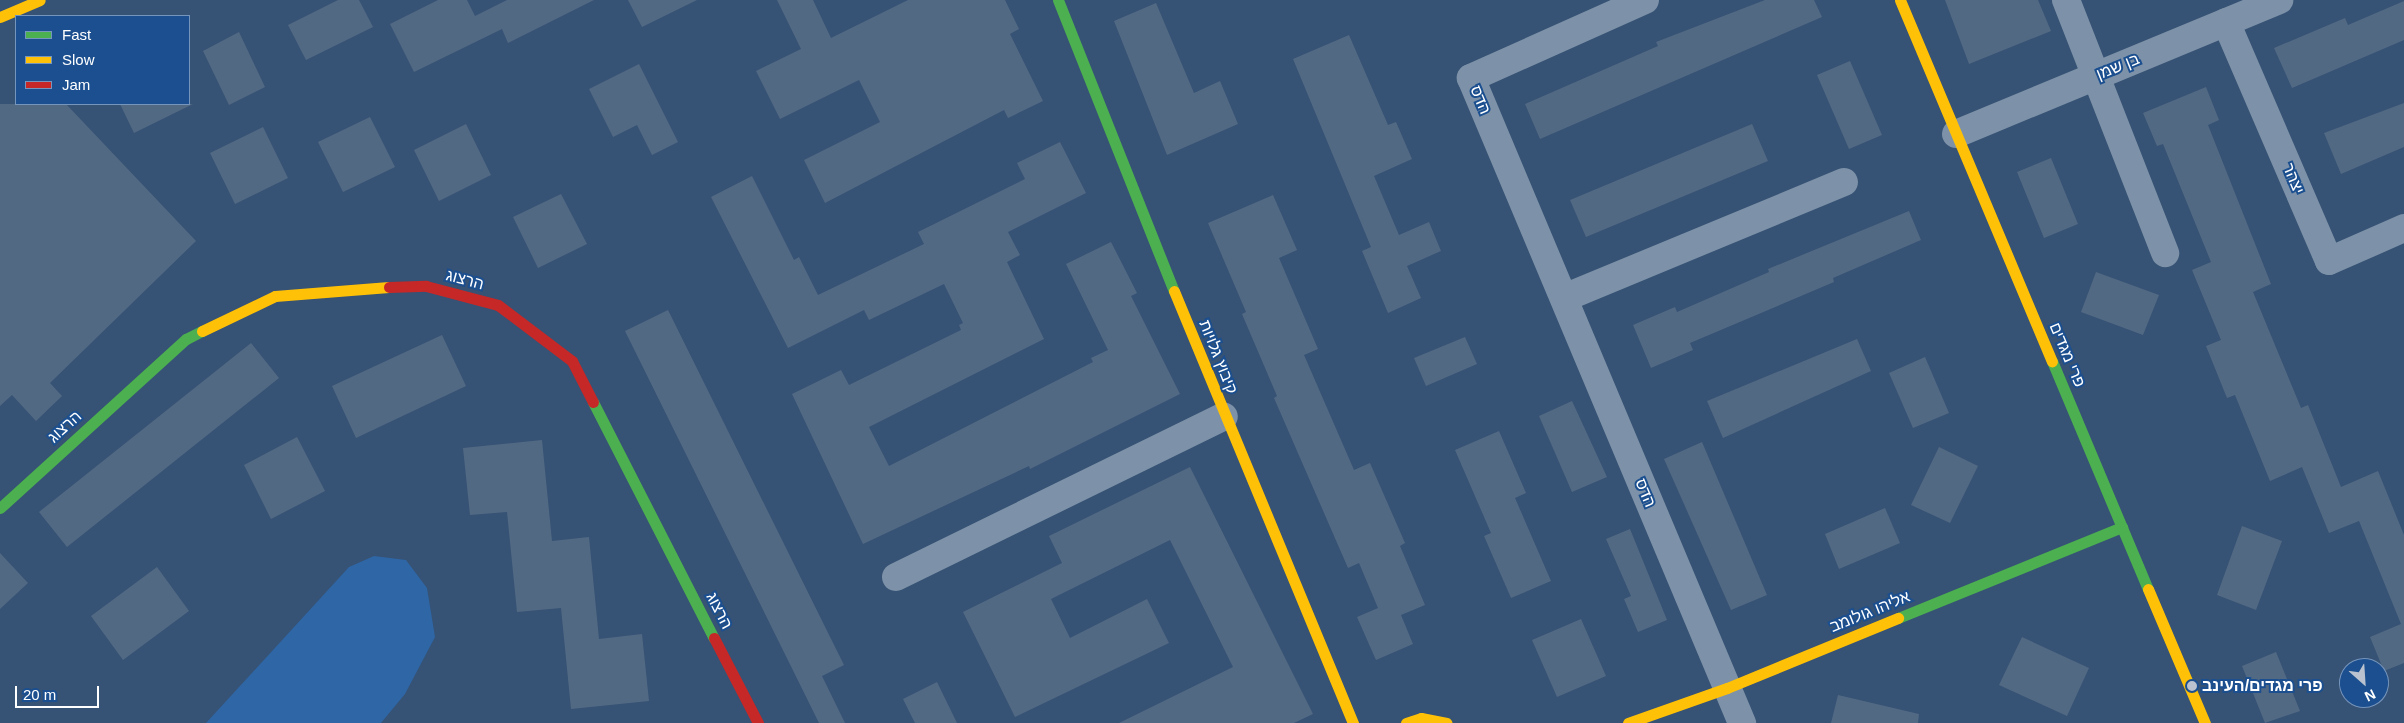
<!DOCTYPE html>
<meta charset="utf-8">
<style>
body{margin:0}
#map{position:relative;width:2404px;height:723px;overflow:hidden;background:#365274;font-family:Arial,"Noto Sans Hebrew",sans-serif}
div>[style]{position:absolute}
.green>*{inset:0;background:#2f66a5}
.building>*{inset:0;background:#526984}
.street>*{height:28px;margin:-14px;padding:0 14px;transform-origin:14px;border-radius:14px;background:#7d92a8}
.fast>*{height:11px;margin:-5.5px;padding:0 5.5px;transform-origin:5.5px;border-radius:5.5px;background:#4caf50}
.slow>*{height:11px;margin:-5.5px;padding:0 5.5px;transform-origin:5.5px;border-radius:5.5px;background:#ffc107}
.jam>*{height:11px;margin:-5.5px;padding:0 5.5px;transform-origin:5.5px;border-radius:5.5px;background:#c62828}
.dots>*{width:14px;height:14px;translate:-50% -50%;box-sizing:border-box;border:2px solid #1b4f8f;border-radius:50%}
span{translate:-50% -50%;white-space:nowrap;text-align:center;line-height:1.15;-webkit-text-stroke:4px #1b4f8f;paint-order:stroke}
.street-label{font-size:16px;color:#fff}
.poi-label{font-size:16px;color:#fff;font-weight:700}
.left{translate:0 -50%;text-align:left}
.legend{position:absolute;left:15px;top:15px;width:175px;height:90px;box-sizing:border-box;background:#1b4f8f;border:1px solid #7695bc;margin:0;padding:6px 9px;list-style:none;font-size:15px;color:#fff}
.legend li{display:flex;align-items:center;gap:10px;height:25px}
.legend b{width:25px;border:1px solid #7695bc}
.north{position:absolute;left:2339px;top:658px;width:50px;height:50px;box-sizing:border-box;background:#1b4f8f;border:1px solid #7695bc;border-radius:50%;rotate:154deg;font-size:14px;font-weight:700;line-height:20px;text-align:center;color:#fff}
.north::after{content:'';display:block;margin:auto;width:18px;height:22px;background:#b9c2ce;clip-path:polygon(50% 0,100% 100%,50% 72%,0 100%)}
.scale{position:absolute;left:15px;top:686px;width:84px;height:22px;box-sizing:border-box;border:2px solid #fff;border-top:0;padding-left:6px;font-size:15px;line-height:18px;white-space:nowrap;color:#fff;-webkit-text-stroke:4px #1b4f8f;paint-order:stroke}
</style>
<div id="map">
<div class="green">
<div style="clip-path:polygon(374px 556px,406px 560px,427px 588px,435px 637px,405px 694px,381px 723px,206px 723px,349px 567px)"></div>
</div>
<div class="building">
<div style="clip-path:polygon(338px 0,359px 0,373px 27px,306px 60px,288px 25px)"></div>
<div style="clip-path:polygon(438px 0,467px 0,475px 16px,507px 0,594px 0,508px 43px,502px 29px,414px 72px,390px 24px)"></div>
<div style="clip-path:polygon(628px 0,697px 0,642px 27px)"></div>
<div style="clip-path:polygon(777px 0,813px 0,831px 38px,908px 0,1005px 0,1019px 29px,1010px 34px,1043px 101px,1008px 118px,1004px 110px,825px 203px,804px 160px,880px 122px,859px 80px,780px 119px,756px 71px,801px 49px)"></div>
<div style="clip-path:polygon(1765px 0,1814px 0,1822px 17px,1540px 139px,1525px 104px,1658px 46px,1656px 42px)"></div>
<div style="clip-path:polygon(1945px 0,2038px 0,2051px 31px,1969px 64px)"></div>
<div style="clip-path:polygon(2404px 1px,2404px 40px,2292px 88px,2274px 48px,2345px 18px,2348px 25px)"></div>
<div style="clip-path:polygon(1156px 3px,1194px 93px,1220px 81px,1238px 124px,1167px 155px,1114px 21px)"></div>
<div style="clip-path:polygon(239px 32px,265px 87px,229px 105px,203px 51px)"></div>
<div style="clip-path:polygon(1349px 35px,1388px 125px,1396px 122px,1412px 159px,1374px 176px,1399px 235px,1429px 222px,1441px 251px,1407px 266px,1421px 298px,1388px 313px,1362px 251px,1371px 247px,1293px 59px)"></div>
<div style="clip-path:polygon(1850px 61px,1882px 135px,1849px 149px,1817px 75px)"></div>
<div style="clip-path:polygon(639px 64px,678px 142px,652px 155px,637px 125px,613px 137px,589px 89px)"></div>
<div style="clip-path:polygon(2206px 87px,2219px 120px,2208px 125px,2271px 284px,2253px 292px,2301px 408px,2308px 405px,2341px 487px,2378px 471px,2404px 535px,2404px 663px,2384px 671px,2370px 637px,2401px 624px,2359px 521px,2329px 533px,2302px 467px,2270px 481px,2235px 395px,2227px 398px,2206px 346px,2221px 340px,2192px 270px,2211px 262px,2163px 144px,2157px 146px,2143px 113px)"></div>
<div style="clip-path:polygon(2404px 103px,2404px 147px,2341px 174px,2324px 133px)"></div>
<div style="clip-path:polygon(0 104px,66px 104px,196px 241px,50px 383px,62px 396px,36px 421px,12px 395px,0 406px)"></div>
<div style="clip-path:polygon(120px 104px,193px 104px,134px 133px)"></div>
<div style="clip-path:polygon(370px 117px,395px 167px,343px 192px,318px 142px)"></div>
<div style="clip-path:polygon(466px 124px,491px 175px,439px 201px,414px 150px)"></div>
<div style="clip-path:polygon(1752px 124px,1768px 161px,1586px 237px,1570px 200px)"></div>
<div style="clip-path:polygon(263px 127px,288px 178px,235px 204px,210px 153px)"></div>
<div style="clip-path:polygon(1060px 142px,1086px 193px,1008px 232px,1020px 255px,1007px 262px,1044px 339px,869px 427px,889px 466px,1093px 362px,1091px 358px,1108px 350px,1066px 264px,1111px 242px,1137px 293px,1131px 296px,1180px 394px,1030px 469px,1029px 466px,863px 544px,792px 394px,841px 370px,849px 385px,961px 330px,959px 325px,963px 323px,944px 284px,869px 320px,864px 310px,788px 348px,711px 197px,752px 176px,794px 260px,799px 257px,818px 295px,924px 244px,918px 232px,1025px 179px,1017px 163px)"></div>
<div style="clip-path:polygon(2051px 158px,2078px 224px,2044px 238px,2017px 172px)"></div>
<div style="clip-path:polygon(561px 194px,587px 244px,538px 268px,513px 217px)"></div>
<div style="clip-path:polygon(1273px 195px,1297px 250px,1279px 258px,1318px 349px,1304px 355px,1354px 470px,1370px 463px,1405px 543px,1400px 546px,1425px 605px,1401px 615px,1413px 644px,1376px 660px,1357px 617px,1378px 608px,1359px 563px,1348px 568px,1274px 398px,1277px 396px,1242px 314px,1246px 312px,1208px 223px)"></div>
<div style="clip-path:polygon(1909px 211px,1921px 240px,1833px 278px,1834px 282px,1690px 343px,1693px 350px,1651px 368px,1633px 325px,1675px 307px,1677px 312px,1769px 272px,1768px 269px)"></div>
<div style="clip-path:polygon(2096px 272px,2159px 295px,2143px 335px,2081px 312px)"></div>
<div style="clip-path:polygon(668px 310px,844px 665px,822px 676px,845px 723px,819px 723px,625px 331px)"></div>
<div style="clip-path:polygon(442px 335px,466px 386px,356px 438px,332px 386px)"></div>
<div style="clip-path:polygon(1465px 337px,1477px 364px,1426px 386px,1414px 358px)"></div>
<div style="clip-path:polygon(1857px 339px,1871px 371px,1723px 438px,1707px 401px)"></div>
<div style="clip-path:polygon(251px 343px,279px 378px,67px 547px,39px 512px)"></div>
<div style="clip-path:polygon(1925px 357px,1949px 413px,1913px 428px,1889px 373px)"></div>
<div style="clip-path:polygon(1572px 401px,1607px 477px,1572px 492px,1539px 416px)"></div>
<div style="clip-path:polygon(1499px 431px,1526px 493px,1515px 498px,1551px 581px,1511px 598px,1484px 536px,1491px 533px,1455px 450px)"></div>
<div style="clip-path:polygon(297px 437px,325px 491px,271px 519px,244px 465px)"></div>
<div style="clip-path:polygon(542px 440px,552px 541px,589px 537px,599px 639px,642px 634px,649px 701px,571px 709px,561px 608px,517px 612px,507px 512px,470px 515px,463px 448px)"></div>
<div style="clip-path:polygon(1702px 442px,1767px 595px,1731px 610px,1664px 459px)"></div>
<div style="clip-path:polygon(1939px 447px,1978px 466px,1950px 523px,1911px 505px)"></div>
<div style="clip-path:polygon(1190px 467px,1313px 714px,1294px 723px,1119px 723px,1233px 667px,1170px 540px,1051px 599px,1070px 638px,1147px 599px,1169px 643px,1015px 717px,963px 612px,1062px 563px,1049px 536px)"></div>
<div style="clip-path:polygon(1885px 508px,1900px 543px,1839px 569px,1825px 534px)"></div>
<div style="clip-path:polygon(2242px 526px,2282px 541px,2256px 610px,2217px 595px)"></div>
<div style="clip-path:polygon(1630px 529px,1667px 620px,1638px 632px,1624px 599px,1631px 596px,1606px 539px)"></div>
<div style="clip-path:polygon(0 553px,28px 583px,0 609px)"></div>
<div style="clip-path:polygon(157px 567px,189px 611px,123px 660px,91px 616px)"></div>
<div style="clip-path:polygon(1581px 619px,1606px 676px,1557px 697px,1532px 640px)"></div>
<div style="clip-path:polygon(2022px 637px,2089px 668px,2067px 716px,1999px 685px)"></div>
<div style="clip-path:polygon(2276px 652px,2300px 711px,2265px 723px,2242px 666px)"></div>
<div style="clip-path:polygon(937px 682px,957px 723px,915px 723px,903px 699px)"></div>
<div style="clip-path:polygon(1838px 695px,1919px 714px,1918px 723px,1831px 723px)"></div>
</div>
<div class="street">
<div style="left:1645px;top:0;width:191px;rotate:155.9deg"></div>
<div style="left:1471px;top:78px;width:700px;rotate:67.21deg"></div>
<div style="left:2066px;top:0;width:272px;rotate:68.6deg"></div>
<div style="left:2226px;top:22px;width:260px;rotate:66.7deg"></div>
<div style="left:2329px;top:261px;width:82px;rotate:-23.7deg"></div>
<div style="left:1956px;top:134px;width:350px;rotate:-22.5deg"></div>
<div style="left:1564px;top:298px;width:303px;rotate:-22.5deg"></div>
<div style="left:896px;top:577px;width:365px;rotate:-26.1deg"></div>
</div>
<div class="fast">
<div style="left:1058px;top:0;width:313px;rotate:68.3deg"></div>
<div style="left:2052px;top:361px;width:247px;rotate:67.2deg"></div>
<div style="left:593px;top:402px;width:265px;rotate:62.9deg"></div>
<div style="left:0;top:508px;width:251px;rotate:-42.3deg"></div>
<div style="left:186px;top:339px;width:18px;rotate:-27deg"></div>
<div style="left:1898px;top:618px;width:242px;rotate:-22.1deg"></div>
</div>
<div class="slow">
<div style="left:1900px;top:0;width:392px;rotate:67.2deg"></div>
<div style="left:0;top:17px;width:43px;rotate:-23deg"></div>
<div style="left:1174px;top:291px;width:468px;rotate:67.5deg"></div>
<div style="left:202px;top:331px;width:81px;rotate:-25.6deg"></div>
<div style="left:275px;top:296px;width:114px;rotate:-4.5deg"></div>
<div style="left:2148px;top:589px;width:146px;rotate:67deg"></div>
<div style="left:1406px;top:723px;width:16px;rotate:-18deg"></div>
<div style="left:1421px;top:718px;width:26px;rotate:11deg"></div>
<div style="left:1628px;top:723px;width:105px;rotate:-19.5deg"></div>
<div style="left:1727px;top:688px;width:185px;rotate:-22.3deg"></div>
</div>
<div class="jam">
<div style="left:389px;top:287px;width:37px;rotate:-2deg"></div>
<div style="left:426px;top:286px;width:74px;rotate:14.8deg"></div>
<div style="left:498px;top:305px;width:93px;rotate:37.1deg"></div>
<div style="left:572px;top:361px;width:46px;rotate:62.9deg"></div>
<div style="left:714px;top:638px;width:96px;rotate:62.6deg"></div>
</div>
<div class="dots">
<div style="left:2192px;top:686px;background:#b9c2ce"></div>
</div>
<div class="street-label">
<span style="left:2118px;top:67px;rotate:-22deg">בן שמן</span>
<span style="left:1480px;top:100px;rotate:67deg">הדס</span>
<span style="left:2293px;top:179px;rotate:67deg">יצהר</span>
<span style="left:465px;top:280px;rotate:15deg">הרצוג</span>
<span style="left:2067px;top:355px;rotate:67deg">פרי מגדים</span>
<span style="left:1218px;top:357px;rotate:68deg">קיבוץ גלויות</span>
<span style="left:65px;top:427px;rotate:-42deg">הרצוג</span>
<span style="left:1645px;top:493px;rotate:67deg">הדס</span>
<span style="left:719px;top:611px;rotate:63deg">הרצוג</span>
<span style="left:1870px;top:612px;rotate:-22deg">אליהו גולומב</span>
</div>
<div class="poi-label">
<span class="left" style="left:2202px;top:686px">פרי מגדים/העינב</span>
</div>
<ul class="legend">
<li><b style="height:6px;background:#4caf50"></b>Fast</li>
<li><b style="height:6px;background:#ffc107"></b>Slow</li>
<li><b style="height:6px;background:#c62828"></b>Jam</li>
</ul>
<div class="north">N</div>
<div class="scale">20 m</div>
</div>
